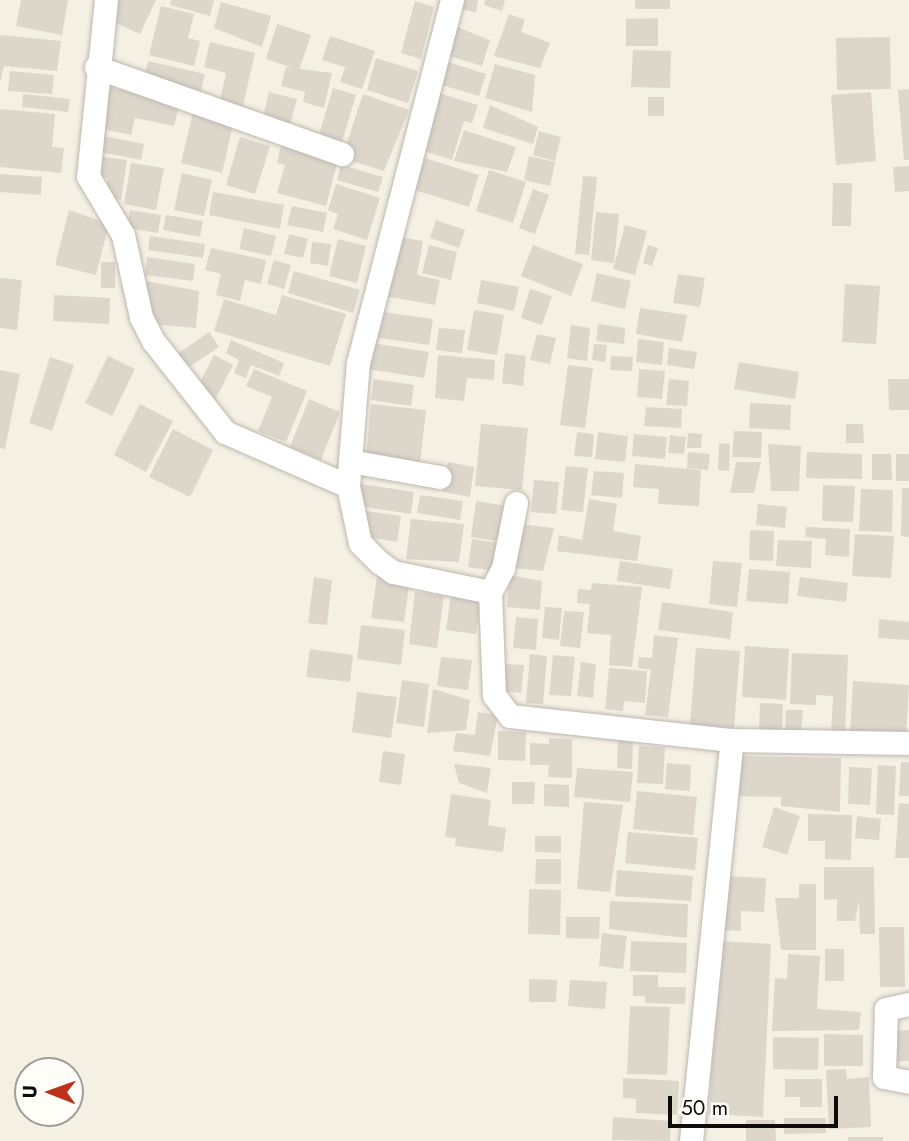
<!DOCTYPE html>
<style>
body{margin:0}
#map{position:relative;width:909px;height:1141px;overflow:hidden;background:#f5f0e4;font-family:Jost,sans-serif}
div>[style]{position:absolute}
.building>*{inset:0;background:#dcd6cb}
.roads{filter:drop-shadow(0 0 2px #bdb8ad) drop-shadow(0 0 2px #bdb8ad)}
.street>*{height:23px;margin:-11.5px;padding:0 11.5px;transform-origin:11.5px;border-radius:11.5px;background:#fff}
span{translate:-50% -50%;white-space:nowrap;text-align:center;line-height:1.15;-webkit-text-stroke:5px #fffdf8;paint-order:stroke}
.north{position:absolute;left:14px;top:1057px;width:70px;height:70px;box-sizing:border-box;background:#fffdf8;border:2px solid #9f9d98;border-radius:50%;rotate:271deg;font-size:19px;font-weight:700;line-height:28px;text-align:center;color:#0f0d09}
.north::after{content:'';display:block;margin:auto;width:24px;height:32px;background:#bd311a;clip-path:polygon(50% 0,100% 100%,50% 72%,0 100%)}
.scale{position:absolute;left:668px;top:1096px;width:170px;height:32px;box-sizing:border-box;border:4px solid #0f0d09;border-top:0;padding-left:9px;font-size:21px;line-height:24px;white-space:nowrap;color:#0f0d09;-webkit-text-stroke:5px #fffdf8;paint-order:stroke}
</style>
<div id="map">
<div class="building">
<div style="clip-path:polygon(21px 0,68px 0,62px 35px,16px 26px)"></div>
<div style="clip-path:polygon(112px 0,156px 0,140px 34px,105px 18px)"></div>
<div style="clip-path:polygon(171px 0,214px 0,210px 16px,170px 5px)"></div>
<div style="clip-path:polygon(455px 0,478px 0,476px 12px,454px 8px)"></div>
<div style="clip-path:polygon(485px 0,505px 0,502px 11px,484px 5px)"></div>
<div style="clip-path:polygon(635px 0,670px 0,670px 9px,635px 9px)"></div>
<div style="clip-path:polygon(415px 1px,434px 7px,421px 59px,401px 53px)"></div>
<div style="clip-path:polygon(221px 2px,271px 16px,262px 47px,214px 28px)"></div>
<div style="clip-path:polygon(161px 6px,194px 14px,188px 38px,200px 41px,194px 66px,149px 55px)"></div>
<div style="clip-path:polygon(509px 14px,525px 20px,521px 32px,550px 43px,540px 68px,494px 56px)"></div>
<div style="clip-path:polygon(658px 18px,658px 46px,626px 46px,626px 19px)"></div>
<div style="clip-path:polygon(277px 24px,311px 35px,299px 70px,266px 59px)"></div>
<div style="clip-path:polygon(449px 24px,490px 40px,482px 66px,440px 53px)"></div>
<div style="clip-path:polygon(0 35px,61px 41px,57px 71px,4px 66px,0 83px)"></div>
<div style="clip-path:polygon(330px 36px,375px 51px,362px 89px,340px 82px,345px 67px,322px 60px)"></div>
<div style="clip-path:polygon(890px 37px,891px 89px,837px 90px,836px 38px)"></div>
<div style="clip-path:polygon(210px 42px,255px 53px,242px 110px,219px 105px,226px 73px,204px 67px)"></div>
<div style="clip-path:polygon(633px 50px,671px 51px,670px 88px,631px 87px)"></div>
<div style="clip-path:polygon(376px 58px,418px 71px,408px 103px,367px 90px)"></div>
<div style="clip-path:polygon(442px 60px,486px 74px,479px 96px,435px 83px)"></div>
<div style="clip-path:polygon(148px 61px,205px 74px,200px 95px,143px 82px)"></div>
<div style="clip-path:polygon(495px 64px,535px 75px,532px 112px,485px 98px)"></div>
<div style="clip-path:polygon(286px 67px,332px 73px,324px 108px,303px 102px,305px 92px,281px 86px)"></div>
<div style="clip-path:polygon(10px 71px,54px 75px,52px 94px,8px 91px)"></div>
<div style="clip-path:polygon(108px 87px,180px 102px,174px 126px,135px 118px,131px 135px,99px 128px)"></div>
<div style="clip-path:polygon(333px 88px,356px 95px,340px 148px,317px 141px)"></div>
<div style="clip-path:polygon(909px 89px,909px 160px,904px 160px,898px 90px)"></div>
<div style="clip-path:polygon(269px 92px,297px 99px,289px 128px,262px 121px)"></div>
<div style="clip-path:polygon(435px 92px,478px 105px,472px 123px,464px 121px,452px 160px,418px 149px)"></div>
<div style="clip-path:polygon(871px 92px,876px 161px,836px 165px,831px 95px)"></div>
<div style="clip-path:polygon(23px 94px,70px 99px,68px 112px,22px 107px)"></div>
<div style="clip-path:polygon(363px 94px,409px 110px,384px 171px,342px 158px)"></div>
<div style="clip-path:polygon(648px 97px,664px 97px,664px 116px,648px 116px)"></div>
<div style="clip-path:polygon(490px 105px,538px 127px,533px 144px,483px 128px)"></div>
<div style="clip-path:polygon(0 109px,55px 114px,52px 147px,64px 148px,61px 173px,0 167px)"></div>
<div style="clip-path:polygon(193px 112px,234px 121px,222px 173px,181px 163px)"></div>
<div style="clip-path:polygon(464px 130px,516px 147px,507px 172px,454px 161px)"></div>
<div style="clip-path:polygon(539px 131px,561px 137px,555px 161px,533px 155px)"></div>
<div style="clip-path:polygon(93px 134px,144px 144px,141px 160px,90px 150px)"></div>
<div style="clip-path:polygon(240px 137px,270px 146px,255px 194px,226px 185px)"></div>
<div style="clip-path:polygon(281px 145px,338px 160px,326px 206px,277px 193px,285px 165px,277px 163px)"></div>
<div style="clip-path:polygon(96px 156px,127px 160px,121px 200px,105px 197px,108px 178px,93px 175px)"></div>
<div style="clip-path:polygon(529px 156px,555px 162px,550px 186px,524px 180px)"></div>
<div style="clip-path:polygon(425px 158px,479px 175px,469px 207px,415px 190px)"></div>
<div style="clip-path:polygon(131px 163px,164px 168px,156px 210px,124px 204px)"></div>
<div style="clip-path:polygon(341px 165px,383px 177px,378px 192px,337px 180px)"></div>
<div style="clip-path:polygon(909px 166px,909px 191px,895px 192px,893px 167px)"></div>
<div style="clip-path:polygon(489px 170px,526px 182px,513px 223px,476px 211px)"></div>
<div style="clip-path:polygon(182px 173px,212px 180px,204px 216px,174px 210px)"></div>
<div style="clip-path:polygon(0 174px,42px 177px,41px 195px,0 192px)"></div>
<div style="clip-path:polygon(583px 176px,597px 177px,589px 255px,575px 254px)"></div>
<div style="clip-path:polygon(833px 183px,852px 183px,851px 226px,832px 226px)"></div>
<div style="clip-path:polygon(336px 184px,380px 198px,367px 240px,333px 229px,338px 214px,328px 210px)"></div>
<div style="clip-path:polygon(533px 189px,549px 195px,535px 234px,519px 228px)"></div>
<div style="clip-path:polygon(213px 192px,284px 205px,280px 229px,209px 215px)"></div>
<div style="clip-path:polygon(292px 206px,327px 213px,323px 232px,287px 225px)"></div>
<div style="clip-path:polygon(69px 210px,109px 224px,96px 275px,55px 265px)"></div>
<div style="clip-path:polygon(130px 210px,161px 215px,158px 233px,127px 228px)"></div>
<div style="clip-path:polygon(596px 212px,619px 214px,614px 263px,591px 260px)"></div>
<div style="clip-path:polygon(166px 215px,203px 221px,200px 237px,163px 230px)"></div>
<div style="clip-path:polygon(436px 220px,465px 230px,459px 248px,430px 238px)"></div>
<div style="clip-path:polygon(625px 225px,647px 231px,635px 275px,613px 269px)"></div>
<div style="clip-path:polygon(244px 228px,276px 236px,271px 256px,239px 249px)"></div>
<div style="clip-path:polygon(289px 234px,308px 239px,303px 258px,284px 254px)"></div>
<div style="clip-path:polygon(150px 236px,205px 244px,203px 258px,148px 250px)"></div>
<div style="clip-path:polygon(395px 236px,423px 241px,417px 275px,440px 280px,435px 305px,384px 296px)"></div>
<div style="clip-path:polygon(338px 239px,366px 246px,357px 283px,329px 276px)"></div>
<div style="clip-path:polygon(312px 242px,331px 244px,328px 266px,310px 263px)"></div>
<div style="clip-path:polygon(429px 245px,457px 252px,451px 280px,422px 273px)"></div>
<div style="clip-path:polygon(533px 245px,583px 264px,571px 296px,521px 276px)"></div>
<div style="clip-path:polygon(648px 245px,658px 248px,652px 266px,643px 263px)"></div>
<div style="clip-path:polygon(211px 248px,266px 260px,261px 284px,245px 280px,240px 301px,216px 295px,221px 274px,205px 270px)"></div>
<div style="clip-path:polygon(147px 257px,195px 264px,193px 281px,145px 275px)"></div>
<div style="clip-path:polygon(274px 260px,291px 265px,284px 289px,267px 284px)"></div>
<div style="clip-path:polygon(101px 262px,115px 262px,115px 288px,101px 288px)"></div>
<div style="clip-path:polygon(294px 271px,360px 290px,353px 313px,288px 293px)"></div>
<div style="clip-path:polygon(597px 273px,631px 281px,625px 309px,591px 301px)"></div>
<div style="clip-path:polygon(678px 274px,705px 278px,700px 307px,673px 303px)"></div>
<div style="clip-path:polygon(0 278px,22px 280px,17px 330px,0 328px)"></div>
<div style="clip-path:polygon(481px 280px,519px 287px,514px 311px,477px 303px)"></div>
<div style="clip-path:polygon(146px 281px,199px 291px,196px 328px,149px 324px)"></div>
<div style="clip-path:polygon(845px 284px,880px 286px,876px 344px,842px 342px)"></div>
<div style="clip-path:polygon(530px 289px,552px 296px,542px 325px,521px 318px)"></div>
<div style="clip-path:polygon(54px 295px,110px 298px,109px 324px,53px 321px)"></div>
<div style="clip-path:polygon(282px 295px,346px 314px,330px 366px,214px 331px,224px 299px,276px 315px)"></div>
<div style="clip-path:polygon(640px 308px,687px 315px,682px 342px,636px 334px)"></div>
<div style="clip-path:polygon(474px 310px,504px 315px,497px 355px,467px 350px)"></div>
<div style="clip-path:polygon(376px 311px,433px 319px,429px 345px,372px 337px)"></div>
<div style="clip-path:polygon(598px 324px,625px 328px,624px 344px,596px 341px)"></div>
<div style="clip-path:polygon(571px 325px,590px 328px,587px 361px,567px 358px)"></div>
<div style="clip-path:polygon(439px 328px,465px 330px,462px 353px,436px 350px)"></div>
<div style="clip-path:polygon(209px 332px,219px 347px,180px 373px,170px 359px)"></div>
<div style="clip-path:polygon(537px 334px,556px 338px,550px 364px,530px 360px)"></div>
<div style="clip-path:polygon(638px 339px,664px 342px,662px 365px,636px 362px)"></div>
<div style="clip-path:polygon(231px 340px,284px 363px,279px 376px,251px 365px,246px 378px,234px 373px,239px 360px,226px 353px)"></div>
<div style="clip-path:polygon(372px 343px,429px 352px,424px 378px,368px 369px)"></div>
<div style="clip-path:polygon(594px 344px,607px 345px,605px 362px,592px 360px)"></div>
<div style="clip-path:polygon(669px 348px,697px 352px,694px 369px,667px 365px)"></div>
<div style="clip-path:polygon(505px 353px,526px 356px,523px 386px,502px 383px)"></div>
<div style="clip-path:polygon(214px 355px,233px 365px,214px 402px,195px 392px)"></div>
<div style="clip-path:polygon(438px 355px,495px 360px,494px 380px,467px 378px,464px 401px,435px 398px)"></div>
<div style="clip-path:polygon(108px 356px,135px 369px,112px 416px,85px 403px)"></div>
<div style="clip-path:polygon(611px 356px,633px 357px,632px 371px,610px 370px)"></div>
<div style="clip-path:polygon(50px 357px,74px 365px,52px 431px,29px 423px)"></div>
<div style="clip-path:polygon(739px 362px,799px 372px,795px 399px,734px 389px)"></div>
<div style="clip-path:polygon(568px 365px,593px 368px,585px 428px,560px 425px)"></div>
<div style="clip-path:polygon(254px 369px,307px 391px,286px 442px,258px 431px,272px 397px,246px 386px)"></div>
<div style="clip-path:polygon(639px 369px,665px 371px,662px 399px,637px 397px)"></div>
<div style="clip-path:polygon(0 370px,20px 374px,5px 449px,0 448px)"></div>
<div style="clip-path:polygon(374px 379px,414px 385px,411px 406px,371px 400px)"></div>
<div style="clip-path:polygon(669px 379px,689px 381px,687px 406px,666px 405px)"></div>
<div style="clip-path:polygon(888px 379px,909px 379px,909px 410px,889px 410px)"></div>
<div style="clip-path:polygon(309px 399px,340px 412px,321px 460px,290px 447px)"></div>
<div style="clip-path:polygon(750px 403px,791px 405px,790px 430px,749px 428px)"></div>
<div style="clip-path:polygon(140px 404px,173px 421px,146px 472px,114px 455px)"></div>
<div style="clip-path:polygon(371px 404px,426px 410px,420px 463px,366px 458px)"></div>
<div style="clip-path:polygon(646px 407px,682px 409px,681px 428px,644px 426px)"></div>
<div style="clip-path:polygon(481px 424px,528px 428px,522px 490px,475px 486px)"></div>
<div style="clip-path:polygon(846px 424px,863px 424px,864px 443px,846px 443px)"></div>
<div style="clip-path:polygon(173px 429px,213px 450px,190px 497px,149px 477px)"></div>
<div style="clip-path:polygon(734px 431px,762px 432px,761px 458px,732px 457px)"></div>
<div style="clip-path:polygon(577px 432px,594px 434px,592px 457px,574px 456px)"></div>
<div style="clip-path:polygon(598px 432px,628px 436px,625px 462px,595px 459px)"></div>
<div style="clip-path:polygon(688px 433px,702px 434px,701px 448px,687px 448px)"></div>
<div style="clip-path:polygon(634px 434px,667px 437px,665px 459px,632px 456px)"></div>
<div style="clip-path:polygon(670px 435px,686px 437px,684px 454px,668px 453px)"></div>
<div style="clip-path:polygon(719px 443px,730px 444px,729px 471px,718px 470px)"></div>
<div style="clip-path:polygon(768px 444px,801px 446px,799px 491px,771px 491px)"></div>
<div style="clip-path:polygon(688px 452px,710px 454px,708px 470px,687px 468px)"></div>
<div style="clip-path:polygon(807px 452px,862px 454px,862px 479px,806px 478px)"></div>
<div style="clip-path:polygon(872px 454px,891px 454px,892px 480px,872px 480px)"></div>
<div style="clip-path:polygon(896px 454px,909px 454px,909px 481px,896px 481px)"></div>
<div style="clip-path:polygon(448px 462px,474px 467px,470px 497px,443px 492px)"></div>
<div style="clip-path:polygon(736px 462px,761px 462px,754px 493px,730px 493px)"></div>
<div style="clip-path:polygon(635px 464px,701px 470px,699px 506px,658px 504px,659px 489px,633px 487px)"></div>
<div style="clip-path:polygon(566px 466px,588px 468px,583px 512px,561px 510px)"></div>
<div style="clip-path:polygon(594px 471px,624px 473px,622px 498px,591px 495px)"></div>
<div style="clip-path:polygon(534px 480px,559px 482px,556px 514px,531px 512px)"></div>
<div style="clip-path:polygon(361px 484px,414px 492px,411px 514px,358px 506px)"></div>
<div style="clip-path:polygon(823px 485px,855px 486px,853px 522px,822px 521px)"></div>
<div style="clip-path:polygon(902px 488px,909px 488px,909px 537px,901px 536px)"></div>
<div style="clip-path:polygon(861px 489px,893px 490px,892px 532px,859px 531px)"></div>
<div style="clip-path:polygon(420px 495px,463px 501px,460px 520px,417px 513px)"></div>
<div style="clip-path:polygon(589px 499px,617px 504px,613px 531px,641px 536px,637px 561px,557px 551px,559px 535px,582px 540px)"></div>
<div style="clip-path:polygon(476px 501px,507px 506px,502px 542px,471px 537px)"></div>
<div style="clip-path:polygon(758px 504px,787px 507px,785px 528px,756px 525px)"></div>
<div style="clip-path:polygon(366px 511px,401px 516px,397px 542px,362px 536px)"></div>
<div style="clip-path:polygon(411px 519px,464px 524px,459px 562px,406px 559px)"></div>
<div style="clip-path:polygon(518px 524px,554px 528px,543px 571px,514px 568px)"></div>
<div style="clip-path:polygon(806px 527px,850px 529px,849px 557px,825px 555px,826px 539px,805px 537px)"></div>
<div style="clip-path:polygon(750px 530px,774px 531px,773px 561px,749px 560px)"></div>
<div style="clip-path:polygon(855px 534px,894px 536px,891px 578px,852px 576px)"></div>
<div style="clip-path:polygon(472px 539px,505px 544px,500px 572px,468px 567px)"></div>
<div style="clip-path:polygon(778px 540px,812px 541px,811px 568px,776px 566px)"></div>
<div style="clip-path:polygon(620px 561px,673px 569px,670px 589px,617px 581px)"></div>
<div style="clip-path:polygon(713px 561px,742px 563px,737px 607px,709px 604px)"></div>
<div style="clip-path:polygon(749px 569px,790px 572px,788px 604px,746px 601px)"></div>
<div style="clip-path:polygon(509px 575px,542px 581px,540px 610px,507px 607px)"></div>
<div style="clip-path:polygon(377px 576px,410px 580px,404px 622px,371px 618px)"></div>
<div style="clip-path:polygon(314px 577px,332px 580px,327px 625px,308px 623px)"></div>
<div style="clip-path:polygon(800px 577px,848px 583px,846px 602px,797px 596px)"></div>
<div style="clip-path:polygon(592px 583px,642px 587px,632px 667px,609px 665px,611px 635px,587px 633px,590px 604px,577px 603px,578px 589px,591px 590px)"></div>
<div style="clip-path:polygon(415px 592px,444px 596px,437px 648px,409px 644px)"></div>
<div style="clip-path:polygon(451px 595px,481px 599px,476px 634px,446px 630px)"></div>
<div style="clip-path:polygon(662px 602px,733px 612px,730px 639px,658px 630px)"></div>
<div style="clip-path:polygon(545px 607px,562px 608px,559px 640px,542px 638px)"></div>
<div style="clip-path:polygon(564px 611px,584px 612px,580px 648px,560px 646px)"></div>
<div style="clip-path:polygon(516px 617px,538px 619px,536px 650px,513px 648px)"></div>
<div style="clip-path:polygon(879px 619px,909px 622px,909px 640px,878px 638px)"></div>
<div style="clip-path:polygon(361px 625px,405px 630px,401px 665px,357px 659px)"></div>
<div style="clip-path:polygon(654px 635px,678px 638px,668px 717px,645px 715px,651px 670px,638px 668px,639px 657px,652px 658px)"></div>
<div style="clip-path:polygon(745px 646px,789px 649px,786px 700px,742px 697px)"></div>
<div style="clip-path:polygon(696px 648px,740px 651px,734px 728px,690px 725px)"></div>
<div style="clip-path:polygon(310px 649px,353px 655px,350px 682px,306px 677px)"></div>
<div style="clip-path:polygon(792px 653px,848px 655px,845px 737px,831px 736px,833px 696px,816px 695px,816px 705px,790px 704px)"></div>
<div style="clip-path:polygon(530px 654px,547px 656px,543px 704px,526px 703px)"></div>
<div style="clip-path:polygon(553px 655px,575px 657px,571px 696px,549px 695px)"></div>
<div style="clip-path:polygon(441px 657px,472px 660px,468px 690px,437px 686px)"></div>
<div style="clip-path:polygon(581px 662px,596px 664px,593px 698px,577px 696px)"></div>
<div style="clip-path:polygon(505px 664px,524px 665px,521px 693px,503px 691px)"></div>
<div style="clip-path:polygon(609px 668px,647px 671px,645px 703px,624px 701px,623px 711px,605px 709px)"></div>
<div style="clip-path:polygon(402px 680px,429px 684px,424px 727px,396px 723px)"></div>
<div style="clip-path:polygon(853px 681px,909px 685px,906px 736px,850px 733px)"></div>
<div style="clip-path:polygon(433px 689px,470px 700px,466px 730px,427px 733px)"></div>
<div style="clip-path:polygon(357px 692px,397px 697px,391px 738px,352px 732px)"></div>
<div style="clip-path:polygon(760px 703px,783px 704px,782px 733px,759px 732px)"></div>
<div style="clip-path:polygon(786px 710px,803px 710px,801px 733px,785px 732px)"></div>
<div style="clip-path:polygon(478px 712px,498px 715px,490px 756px,453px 751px,456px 733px,475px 735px)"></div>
<div style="clip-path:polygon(498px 731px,526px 732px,525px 761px,498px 760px)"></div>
<div style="clip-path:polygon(549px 738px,572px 739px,572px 778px,548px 777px,549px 765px,530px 765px,530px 743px,549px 744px)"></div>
<div style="clip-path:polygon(618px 739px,633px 740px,632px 769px,617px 768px)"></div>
<div style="clip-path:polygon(639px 746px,665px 747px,663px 784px,637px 783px)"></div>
<div style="clip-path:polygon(383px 751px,405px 754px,401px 785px,379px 782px)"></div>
<div style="clip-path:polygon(736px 756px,841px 758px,840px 812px,781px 806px,781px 797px,735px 796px)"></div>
<div style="clip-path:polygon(901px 762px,909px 762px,909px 796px,899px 796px)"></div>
<div style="clip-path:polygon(667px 763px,691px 765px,690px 791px,665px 789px)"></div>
<div style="clip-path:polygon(454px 764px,491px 768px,487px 793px,459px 783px)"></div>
<div style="clip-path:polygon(878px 765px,896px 766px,894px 815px,876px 814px)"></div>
<div style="clip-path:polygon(849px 767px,872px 768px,870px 805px,848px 804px)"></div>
<div style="clip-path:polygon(577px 768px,633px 772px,630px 802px,574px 797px)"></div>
<div style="clip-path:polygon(512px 782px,535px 782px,534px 804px,512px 804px)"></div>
<div style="clip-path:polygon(544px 784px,569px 785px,569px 807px,544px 806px)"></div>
<div style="clip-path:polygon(637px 791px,697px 797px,693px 835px,633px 829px)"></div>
<div style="clip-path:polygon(451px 794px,491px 800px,488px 825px,506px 828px,503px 852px,455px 846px,456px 838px,445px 837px)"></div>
<div style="clip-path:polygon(584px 802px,623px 805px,610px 892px,577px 889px)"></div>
<div style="clip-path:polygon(899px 803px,909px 804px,909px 858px,895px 858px)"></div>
<div style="clip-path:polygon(774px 807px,800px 816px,787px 855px,762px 847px)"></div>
<div style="clip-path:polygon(808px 814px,852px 815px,851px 860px,825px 859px,825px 841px,808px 841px)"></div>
<div style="clip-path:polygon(857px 816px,881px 819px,879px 840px,855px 838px)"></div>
<div style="clip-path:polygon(628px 832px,698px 838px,695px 870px,625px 863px)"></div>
<div style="clip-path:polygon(535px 836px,561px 836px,561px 853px,535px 852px)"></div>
<div style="clip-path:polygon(536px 859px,561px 859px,561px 884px,535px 884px)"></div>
<div style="clip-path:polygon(824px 867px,874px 867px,875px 934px,860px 934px,859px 900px,855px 921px,837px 921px,837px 899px,824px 900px)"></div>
<div style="clip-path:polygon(617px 870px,693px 876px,691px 901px,615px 896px)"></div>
<div style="clip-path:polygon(724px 876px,766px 878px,764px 912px,741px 911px,741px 931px,722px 930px)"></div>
<div style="clip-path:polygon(799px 884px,816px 884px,816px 950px,781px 950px,775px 898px,799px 898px)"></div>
<div style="clip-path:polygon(529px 889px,561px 890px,560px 935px,528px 934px)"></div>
<div style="clip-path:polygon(610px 901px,688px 904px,687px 938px,609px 929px)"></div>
<div style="clip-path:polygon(566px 917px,600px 917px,599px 939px,566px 938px)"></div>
<div style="clip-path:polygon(879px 927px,904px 927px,905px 987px,880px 987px)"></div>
<div style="clip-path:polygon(602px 933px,627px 936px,623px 969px,599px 966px)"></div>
<div style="clip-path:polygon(631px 941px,687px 943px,686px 973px,630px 971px)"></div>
<div style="clip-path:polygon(719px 941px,771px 944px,763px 1117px,709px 1114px)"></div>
<div style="clip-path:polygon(825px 949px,844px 949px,844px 981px,825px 981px)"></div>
<div style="clip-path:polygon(788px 954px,820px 956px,817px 1009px,861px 1012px,859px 1030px,772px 1031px,775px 978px,787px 979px)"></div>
<div style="clip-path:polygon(633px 975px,658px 975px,658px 987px,686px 987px,685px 1004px,645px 1003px,645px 996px,633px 996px)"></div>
<div style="clip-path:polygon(529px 979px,557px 980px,556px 1002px,529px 1002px)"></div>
<div style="clip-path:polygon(570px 980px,607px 982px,605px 1009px,568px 1006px)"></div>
<div style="clip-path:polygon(630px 1006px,670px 1007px,667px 1075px,627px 1074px)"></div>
<div style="clip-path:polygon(909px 1030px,909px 1061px,888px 1062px,886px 1031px)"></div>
<div style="clip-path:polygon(824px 1034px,863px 1035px,863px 1066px,824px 1066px)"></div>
<div style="clip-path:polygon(773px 1037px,819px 1038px,818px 1070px,773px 1069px)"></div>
<div style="clip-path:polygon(846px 1069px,847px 1079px,869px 1077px,871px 1127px,829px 1129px,826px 1070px)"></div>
<div style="clip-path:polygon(623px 1078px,679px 1081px,677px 1115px,636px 1113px,636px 1099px,623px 1098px)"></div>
<div style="clip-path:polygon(785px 1079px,822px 1079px,822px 1107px,800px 1107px,800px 1097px,785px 1097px)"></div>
<div style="clip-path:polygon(613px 1117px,671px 1121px,670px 1141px,612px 1140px)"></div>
<div style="clip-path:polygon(784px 1118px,826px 1118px,826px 1133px,784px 1134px)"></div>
<div style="clip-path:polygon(746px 1120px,775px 1120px,776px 1141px,746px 1141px)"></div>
<div style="clip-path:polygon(848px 1137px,883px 1137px,883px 1141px,848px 1141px)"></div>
</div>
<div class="roads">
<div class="street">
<div style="left:106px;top:0;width:177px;rotate:95.8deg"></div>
<div style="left:88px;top:176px;width:69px;rotate:59.3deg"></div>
<div style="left:123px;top:235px;width:84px;rotate:77.6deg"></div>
<div style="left:141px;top:317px;width:28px;rotate:63deg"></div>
<div style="left:154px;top:342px;width:115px;rotate:51.7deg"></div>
<div style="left:225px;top:432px;width:134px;rotate:23.7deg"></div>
<div style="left:348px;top:486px;width:58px;rotate:78.1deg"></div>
<div style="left:360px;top:543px;width:27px;rotate:45deg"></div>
<div style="left:379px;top:562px;width:17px;rotate:36deg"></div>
<div style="left:393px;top:572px;width:99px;rotate:11.7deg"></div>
<div style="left:96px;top:67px;width:261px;rotate:19.5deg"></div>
<div style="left:350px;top:461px;width:91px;rotate:10.1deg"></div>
<div style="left:348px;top:486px;width:123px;rotate:-85.4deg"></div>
<div style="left:358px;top:363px;width:375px;rotate:-75.5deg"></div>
<div style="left:516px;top:503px;width:66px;rotate:101.3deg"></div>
<div style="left:503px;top:568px;width:27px;rotate:118deg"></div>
<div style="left:490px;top:592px;width:103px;rotate:87.8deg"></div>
<div style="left:494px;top:695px;width:26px;rotate:53deg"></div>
<div style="left:510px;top:716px;width:223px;rotate:6.2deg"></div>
<div style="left:732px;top:740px;width:177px;rotate:1deg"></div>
<div style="left:909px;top:1004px;width:24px;rotate:168deg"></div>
<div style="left:886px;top:1009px;width:68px;rotate:91.7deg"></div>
<div style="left:884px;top:1077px;width:25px;rotate:11deg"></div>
<div style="left:691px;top:1141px;width:403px;rotate:-84.2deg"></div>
</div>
</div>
<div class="north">U</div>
<div class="scale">50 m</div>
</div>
